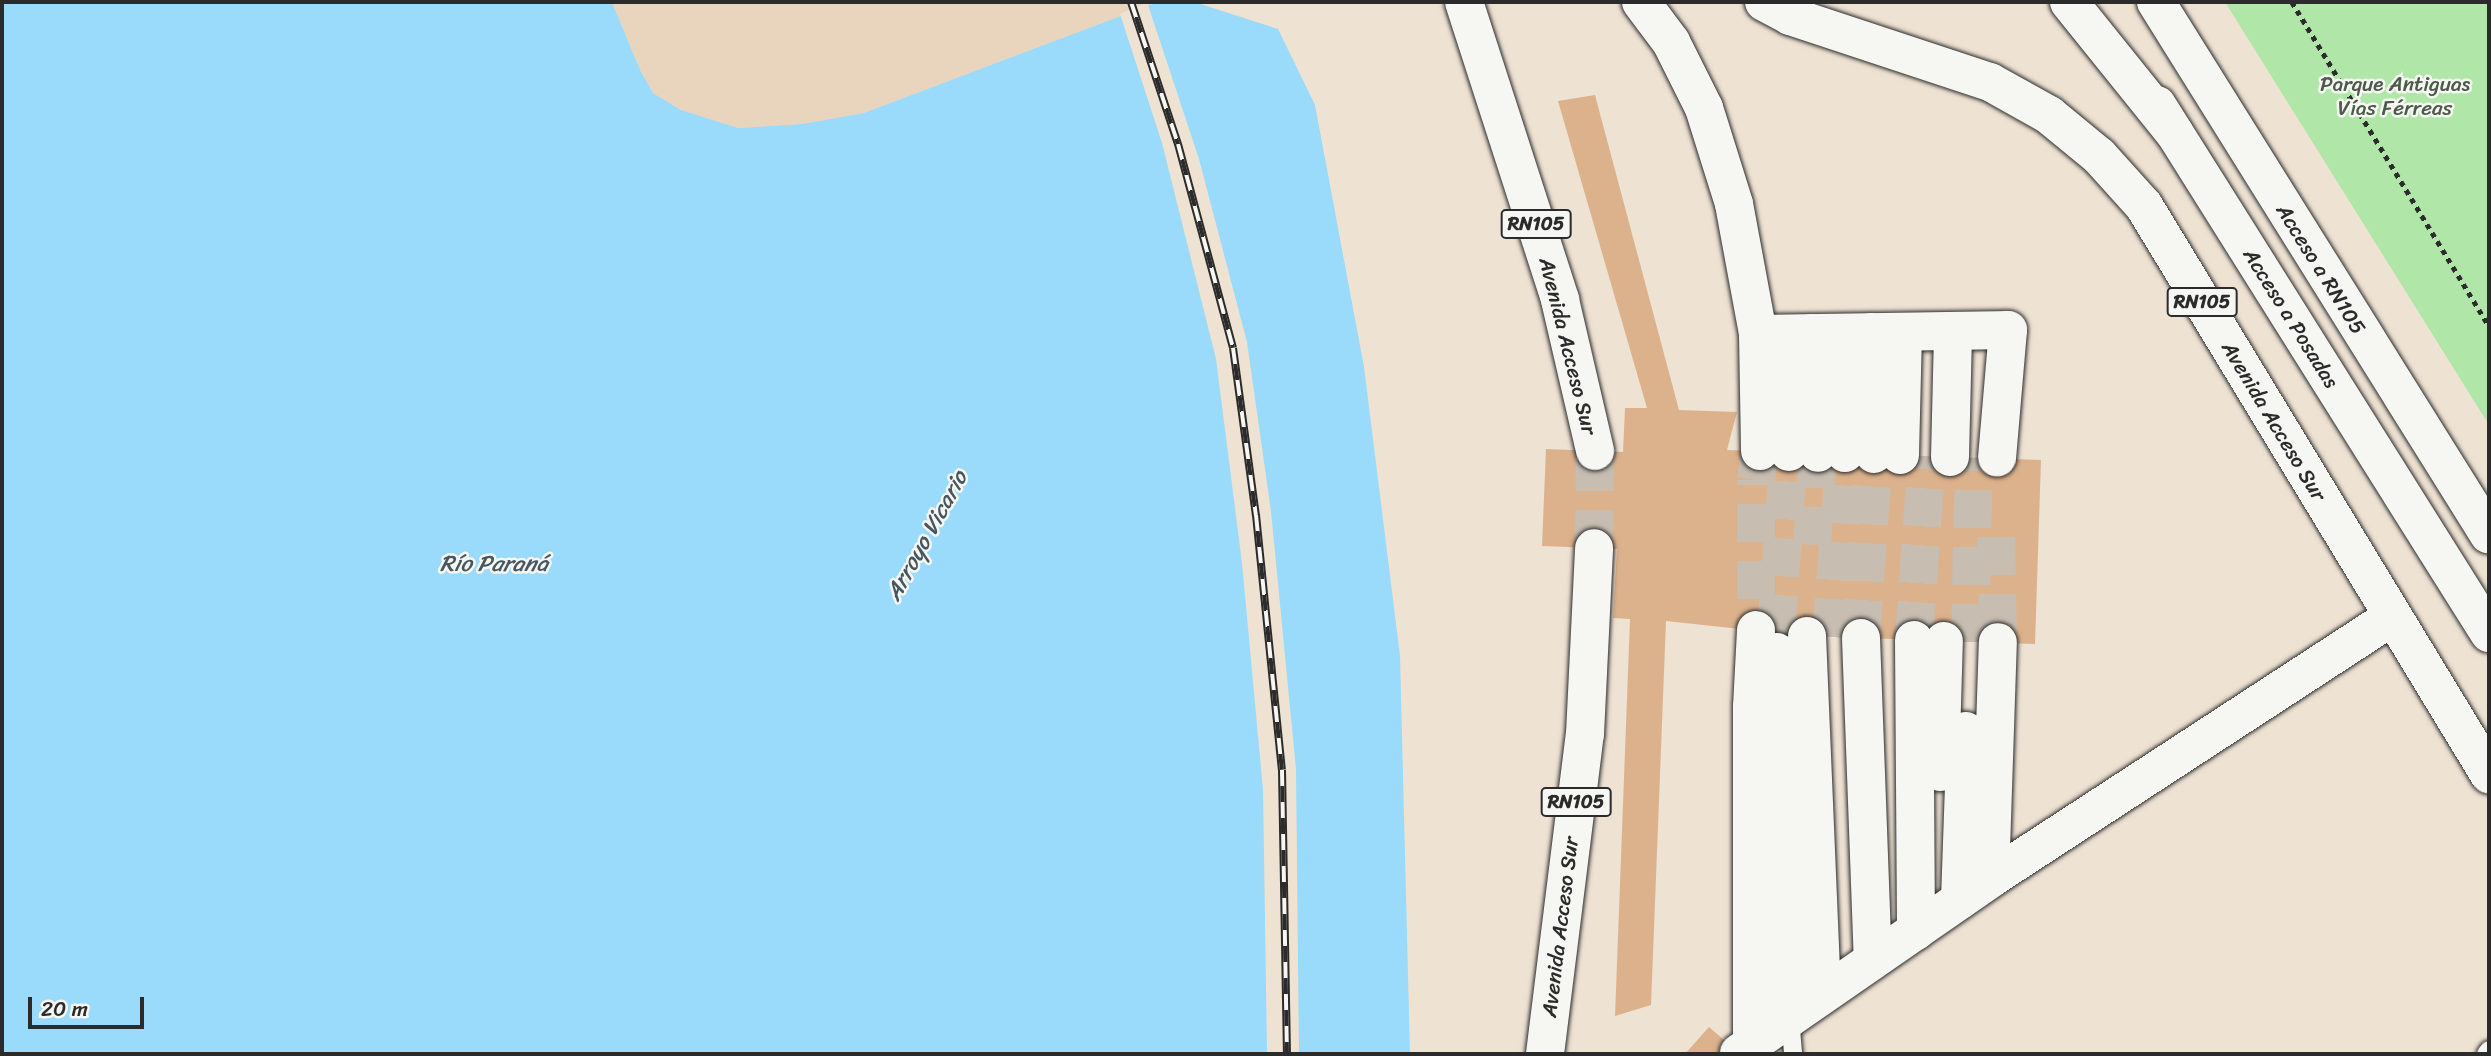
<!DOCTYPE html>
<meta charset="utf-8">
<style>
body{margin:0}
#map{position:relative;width:2491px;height:1056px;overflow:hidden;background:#eee2d3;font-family:Sriracha,sans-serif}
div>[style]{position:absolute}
.built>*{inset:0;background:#e9d4be}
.green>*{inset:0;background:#b0e7a9}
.water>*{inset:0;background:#9adafb}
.pier>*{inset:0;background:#eee2d3}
.building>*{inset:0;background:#dcb28c}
.highway-tunnel>*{height:38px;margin-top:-19px;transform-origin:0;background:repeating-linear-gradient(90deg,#c7bdb1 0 38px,transparent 0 57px)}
.path>*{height:4.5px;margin-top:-2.25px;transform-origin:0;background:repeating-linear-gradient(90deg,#2b2b2b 0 5px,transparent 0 10px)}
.roads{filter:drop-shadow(0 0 2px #2b2b2b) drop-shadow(0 0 2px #2b2b2b)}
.lane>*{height:18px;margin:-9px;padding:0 9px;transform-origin:9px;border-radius:9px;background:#f6f6f2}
.primary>*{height:38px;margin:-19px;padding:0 19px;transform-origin:19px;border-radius:19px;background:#f6f6f2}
.highway>*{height:38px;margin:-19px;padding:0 19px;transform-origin:19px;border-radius:19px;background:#f6f6f2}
.rail>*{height:8px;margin-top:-4px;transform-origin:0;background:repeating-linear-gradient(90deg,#f6f6f2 0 16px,#2b2b2b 0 32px);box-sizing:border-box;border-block:2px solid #2b2b2b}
span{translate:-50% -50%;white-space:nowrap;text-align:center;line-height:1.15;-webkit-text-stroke:5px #f6f6f2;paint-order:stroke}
.shield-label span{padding:2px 5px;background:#f6f6f2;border:2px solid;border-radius:5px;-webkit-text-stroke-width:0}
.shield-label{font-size:19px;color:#2b2b2b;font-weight:700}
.park-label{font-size:21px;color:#4c5a4a}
.street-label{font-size:21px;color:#2b2b2b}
.water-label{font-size:23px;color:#47575f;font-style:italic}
.frame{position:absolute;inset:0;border:4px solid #2b2b2b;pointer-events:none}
.scale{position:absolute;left:28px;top:997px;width:116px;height:32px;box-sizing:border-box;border:4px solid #2b2b2b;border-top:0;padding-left:9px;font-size:21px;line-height:24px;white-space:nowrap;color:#2b2b2b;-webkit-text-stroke:5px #f6f6f2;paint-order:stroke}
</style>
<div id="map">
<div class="built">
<div style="clip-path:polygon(612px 2px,1158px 2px,864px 113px,802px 124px,738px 128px,681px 110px,653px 93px,640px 70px)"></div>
</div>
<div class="green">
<div style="clip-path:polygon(2225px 2px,2489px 2px,2489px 425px)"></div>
</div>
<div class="water">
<div style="clip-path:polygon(2px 2px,612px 2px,640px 70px,653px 93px,681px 110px,738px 128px,802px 124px,864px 113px,1158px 2px,1194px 2px,1278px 29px,1315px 105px,1364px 367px,1400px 656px,1410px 1054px,2px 1054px)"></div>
</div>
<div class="pier">
<div style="clip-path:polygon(1147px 2px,1199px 159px,1247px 342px,1271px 511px,1296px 769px,1299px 1054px,1267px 1054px,1263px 790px,1242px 563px,1216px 359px,1162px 143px,1120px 14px)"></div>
</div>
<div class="building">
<div style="clip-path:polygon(1595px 95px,1679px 410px,1737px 412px,1727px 450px,2041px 460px,2035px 644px,1807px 636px,1666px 621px,1651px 1005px,1615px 1016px,1630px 619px,1613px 618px,1617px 549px,1542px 546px,1546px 449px,1623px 452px,1625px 408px,1647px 408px,1558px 101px)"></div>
<div style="clip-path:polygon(1709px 1027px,1740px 1054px,1685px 1054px)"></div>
</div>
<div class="highway-tunnel">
<div style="left:1996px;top:537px;width:105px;rotate:88.9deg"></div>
<div style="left:1812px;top:545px;width:92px;rotate:-86.3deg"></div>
<div style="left:1594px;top:548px;width:97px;rotate:-89.4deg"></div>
<div style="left:1756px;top:599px;width:119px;rotate:-90deg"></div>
<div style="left:1756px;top:480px;width:29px;rotate:-82deg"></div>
<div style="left:1776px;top:633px;width:181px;rotate:-85.9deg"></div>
<div style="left:1831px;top:637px;width:185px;rotate:-85.6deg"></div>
<div style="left:1861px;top:638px;width:184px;rotate:-86deg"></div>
<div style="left:1914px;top:640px;width:184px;rotate:-86deg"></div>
<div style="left:1970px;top:642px;width:184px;rotate:-88.8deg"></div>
</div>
<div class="path">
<div style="left:2292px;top:2px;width:379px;rotate:58.7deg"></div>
</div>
<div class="roads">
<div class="lane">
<div style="left:1790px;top:1018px;width:36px;rotate:85deg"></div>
<div style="left:2486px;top:1054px;width:5px;rotate:-53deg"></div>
</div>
<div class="primary">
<div style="left:2156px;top:2px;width:628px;rotate:58deg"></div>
<div style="left:2157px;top:105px;width:624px;rotate:57.84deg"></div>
</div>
<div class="highway">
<div style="left:1464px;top:2px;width:313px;rotate:72.1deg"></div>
<div style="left:1560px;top:300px;width:155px;rotate:76.9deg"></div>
<div style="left:1641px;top:2px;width:50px;rotate:53.1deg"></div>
<div style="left:1671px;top:42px;width:74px;rotate:63.4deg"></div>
<div style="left:1704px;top:108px;width:101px;rotate:72.6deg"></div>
<div style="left:1734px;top:204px;width:132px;rotate:79.5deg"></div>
<div style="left:1758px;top:334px;width:117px;rotate:89deg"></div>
<div style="left:1764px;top:2px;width:30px;rotate:28deg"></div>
<div style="left:1790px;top:16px;width:211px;rotate:18.3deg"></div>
<div style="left:1990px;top:82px;width:68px;rotate:29.2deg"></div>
<div style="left:2049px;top:115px;width:65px;rotate:39.4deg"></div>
<div style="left:2099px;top:156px;width:67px;rotate:48deg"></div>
<div style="left:2144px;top:206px;width:665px;rotate:58.73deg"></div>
<div style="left:2069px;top:2px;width:169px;rotate:51.2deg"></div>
<div style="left:1871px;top:332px;width:122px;rotate:88.6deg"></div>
<div style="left:1812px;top:333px;width:120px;rotate:87.1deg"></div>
<div style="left:1758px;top:334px;width:250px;rotate:-0.9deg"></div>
<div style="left:2008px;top:330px;width:128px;rotate:94.9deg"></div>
<div style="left:1789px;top:452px;width:92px;rotate:-90deg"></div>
<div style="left:1845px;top:453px;width:104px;rotate:-88.9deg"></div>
<div style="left:1900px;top:455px;width:123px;rotate:-88.6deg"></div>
<div style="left:1950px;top:457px;width:126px;rotate:-88.6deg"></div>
<div style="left:1807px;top:636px;width:359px;rotate:87.6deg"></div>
<div style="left:1861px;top:638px;width:322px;rotate:87.9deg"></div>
<div style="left:1914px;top:640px;width:291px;rotate:89.6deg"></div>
<div style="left:1777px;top:652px;width:366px;rotate:88deg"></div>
<div style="left:1940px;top:772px;width:131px;rotate:-88.3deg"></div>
<div style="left:1990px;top:879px;width:237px;rotate:-88.1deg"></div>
<div style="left:1960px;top:900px;width:169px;rotate:-88deg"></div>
<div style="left:1752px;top:1044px;width:337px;rotate:-90deg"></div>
<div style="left:1752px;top:707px;width:77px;rotate:-87deg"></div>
<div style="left:1739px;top:1053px;width:305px;rotate:-34.7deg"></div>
<div style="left:1990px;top:879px;width:480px;rotate:-33.1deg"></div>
<div style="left:1545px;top:1054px;width:322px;rotate:-82.9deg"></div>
<div style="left:1585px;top:734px;width:186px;rotate:-87.2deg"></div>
</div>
</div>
<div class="rail">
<div style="left:1131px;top:2px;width:150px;rotate:71.7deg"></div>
<div style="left:1178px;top:144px;width:211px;rotate:74.9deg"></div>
<div style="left:1233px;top:348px;width:169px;rotate:82.2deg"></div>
<div style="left:1256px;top:515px;width:256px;rotate:84.2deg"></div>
<div style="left:1282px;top:770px;width:284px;rotate:89deg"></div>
</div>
<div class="shield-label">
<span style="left:1536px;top:224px">RN105</span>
<span style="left:2202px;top:302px">RN105</span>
<span style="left:1576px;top:802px">RN105</span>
</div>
<div class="park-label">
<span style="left:2395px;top:96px">Parque Antiguas<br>Vías Férreas</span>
</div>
<div class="street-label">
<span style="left:2321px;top:269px;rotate:58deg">Acceso a RN105</span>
<span style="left:2291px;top:318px;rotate:58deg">Acceso a Posadas</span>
<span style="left:1568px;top:346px;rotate:76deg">Avenida Acceso Sur</span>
<span style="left:2274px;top:421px;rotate:59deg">Avenida Acceso Sur</span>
<span style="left:1560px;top:927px;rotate:-83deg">Avenida Acceso Sur</span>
</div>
<div class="water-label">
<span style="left:927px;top:536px;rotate:-61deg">Arroyo Vicario</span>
<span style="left:494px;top:564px">Río Paraná</span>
</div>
<div class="frame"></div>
<div class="scale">20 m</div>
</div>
